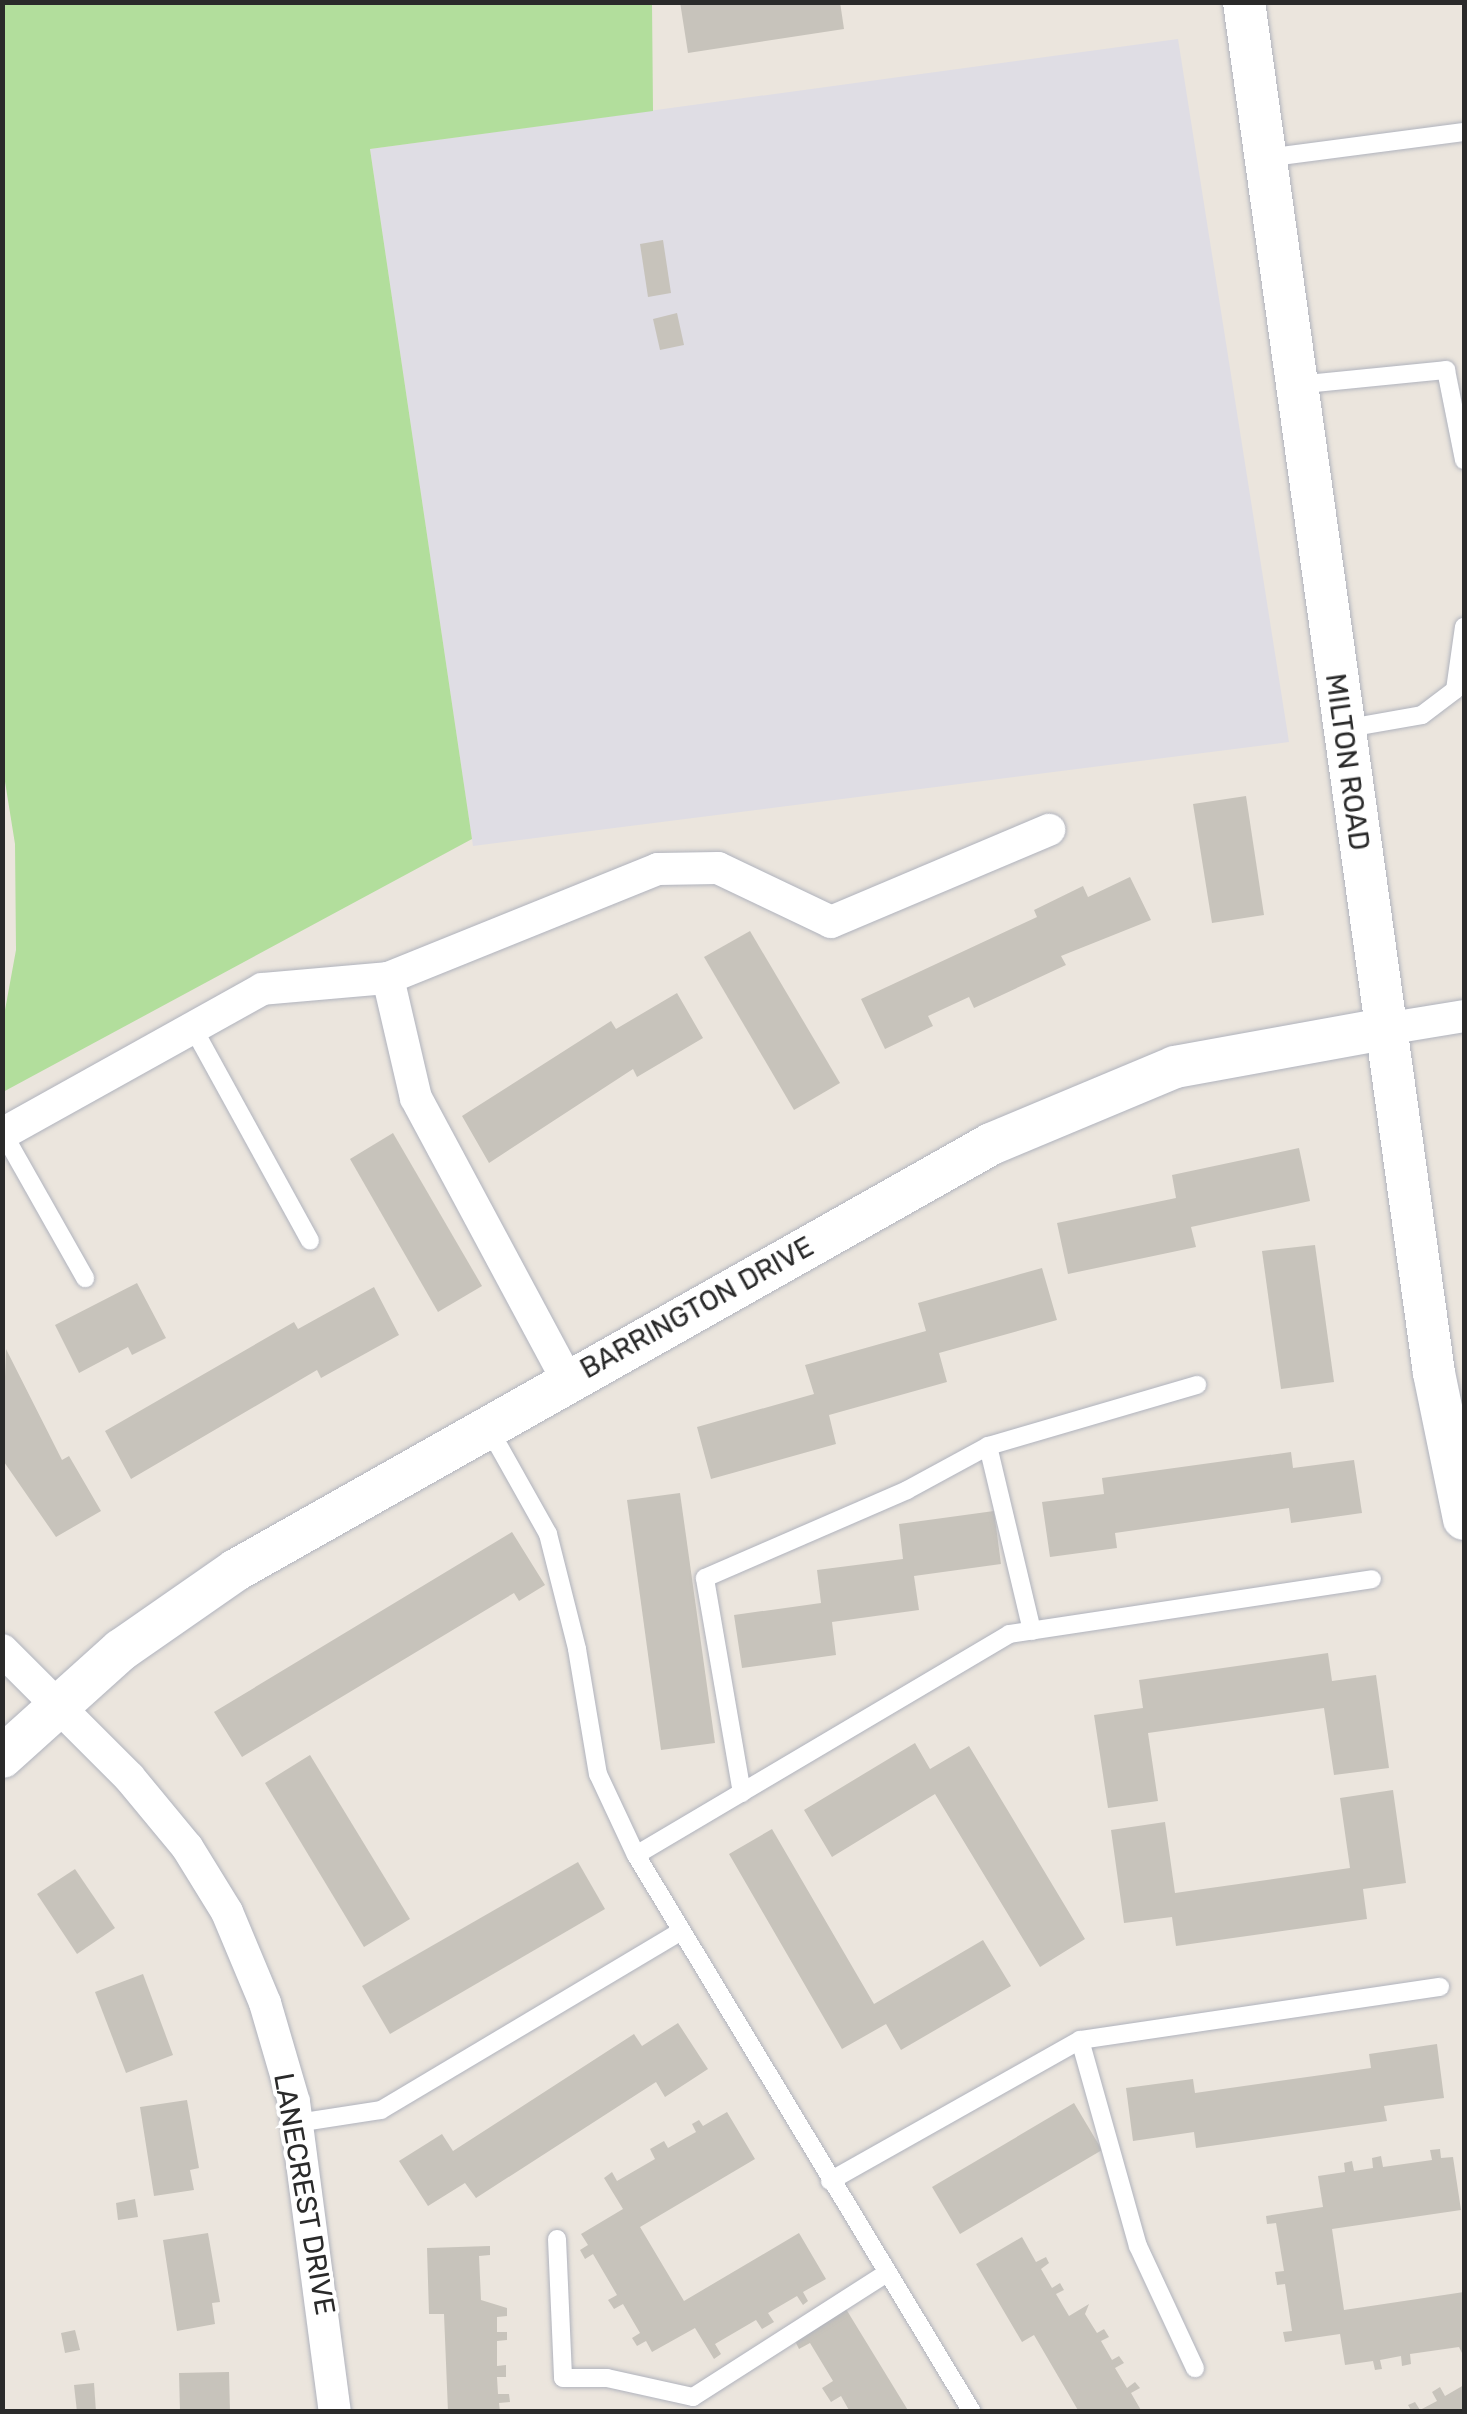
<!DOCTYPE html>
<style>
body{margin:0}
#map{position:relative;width:1467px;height:2414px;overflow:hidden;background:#ebe5dd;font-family:Rubik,sans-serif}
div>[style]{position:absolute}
.industrial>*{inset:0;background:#dfdde4}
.green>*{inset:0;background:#b2de9c}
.building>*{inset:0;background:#c7c3bb}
.roads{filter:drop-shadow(0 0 2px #b0b3bd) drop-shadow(0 0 2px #b0b3bd)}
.service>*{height:18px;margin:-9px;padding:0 9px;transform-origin:9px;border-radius:9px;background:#fff}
.minor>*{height:32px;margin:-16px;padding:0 16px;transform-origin:16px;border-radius:16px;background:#fff}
.tertiary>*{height:42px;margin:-21px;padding:0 21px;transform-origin:21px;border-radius:21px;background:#fff}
span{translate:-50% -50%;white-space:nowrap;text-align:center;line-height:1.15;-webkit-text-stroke:8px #fff;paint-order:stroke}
.street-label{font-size:28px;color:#2a2a2a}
.frame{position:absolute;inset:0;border:5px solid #2a2a2a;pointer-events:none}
</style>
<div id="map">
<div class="industrial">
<div style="clip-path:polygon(1178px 39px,1289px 742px,473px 846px,370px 149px)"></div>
</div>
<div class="green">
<div style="clip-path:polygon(3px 2px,652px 3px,653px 111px,370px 149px,472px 839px,3px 1092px,3px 1021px,16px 950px,15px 844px,2px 763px)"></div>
</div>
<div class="building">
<div style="clip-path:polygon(680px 2px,840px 2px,844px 29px,688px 53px)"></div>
<div style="clip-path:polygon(663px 240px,671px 293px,648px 297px,640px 244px)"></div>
<div style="clip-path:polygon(677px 313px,684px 345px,660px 350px,653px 319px)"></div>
<div style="clip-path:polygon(1246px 796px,1264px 915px,1212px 923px,1193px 804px)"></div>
<div style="clip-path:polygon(1130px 877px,1151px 920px,1061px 956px,1066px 965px,974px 1008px,969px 997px,928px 1016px,933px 1026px,885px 1049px,861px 999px,1037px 917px,1034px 910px,1083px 886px,1088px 897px)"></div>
<div style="clip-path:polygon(750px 931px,840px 1083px,794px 1110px,704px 957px)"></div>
<div style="clip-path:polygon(677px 993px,703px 1038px,637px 1077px,633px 1069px,489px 1163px,462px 1116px,611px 1021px,616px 1029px)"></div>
<div style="clip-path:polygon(393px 1133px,482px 1286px,438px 1312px,350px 1159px)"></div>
<div style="clip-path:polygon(1299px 1148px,1310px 1201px,1191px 1227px,1196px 1247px,1068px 1274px,1057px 1223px,1176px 1198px,1172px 1175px)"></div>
<div style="clip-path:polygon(1315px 1245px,1334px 1382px,1281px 1389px,1262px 1251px)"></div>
<div style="clip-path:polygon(1042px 1268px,1057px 1320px,939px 1353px,947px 1382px,829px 1415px,836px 1444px,711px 1479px,697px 1427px,814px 1394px,805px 1365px,926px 1331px,918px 1303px)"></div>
<div style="clip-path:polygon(137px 1283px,166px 1338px,132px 1355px,128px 1347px,79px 1373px,55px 1325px)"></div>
<div style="clip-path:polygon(374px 1287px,399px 1335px,321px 1378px,317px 1370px,131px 1479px,105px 1431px,294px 1322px,298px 1329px)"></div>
<div style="clip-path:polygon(6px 1349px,62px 1460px,69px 1456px,101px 1511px,56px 1537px,2px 1459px)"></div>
<div style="clip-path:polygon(1291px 1452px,1293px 1468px,1354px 1460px,1362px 1513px,1291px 1523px,1289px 1508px,1115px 1533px,1117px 1548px,1050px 1557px,1042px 1502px,1104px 1494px,1102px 1478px)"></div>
<div style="clip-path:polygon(680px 1493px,715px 1743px,661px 1750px,627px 1500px)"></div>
<div style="clip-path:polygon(994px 1511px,1001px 1564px,914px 1576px,919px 1610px,832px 1622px,836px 1655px,742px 1668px,734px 1615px,821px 1603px,817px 1570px,903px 1559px,899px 1524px)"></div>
<div style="clip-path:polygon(512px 1532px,545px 1585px,519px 1601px,514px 1593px,242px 1757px,214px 1712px)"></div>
<div style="clip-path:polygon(1328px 1653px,1332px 1681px,1376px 1675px,1389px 1768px,1334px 1775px,1324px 1708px,1148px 1733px,1158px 1801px,1108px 1808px,1094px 1715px,1143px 1708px,1139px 1680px)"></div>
<div style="clip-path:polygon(915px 1743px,930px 1769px,969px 1746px,1085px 1939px,1040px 1967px,935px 1794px,832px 1857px,804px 1810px)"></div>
<div style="clip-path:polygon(310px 1755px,410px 1919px,364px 1947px,265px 1783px)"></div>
<div style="clip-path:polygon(1393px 1790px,1406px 1883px,1363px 1889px,1367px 1919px,1176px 1946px,1172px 1917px,1124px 1923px,1111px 1830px,1165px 1822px,1175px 1893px,1350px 1868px,1340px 1798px)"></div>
<div style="clip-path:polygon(772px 1829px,874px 2004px,983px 1940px,1011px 1986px,901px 2050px,886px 2024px,842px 2049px,729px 1854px)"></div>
<div style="clip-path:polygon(578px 1862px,605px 1909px,390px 2034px,362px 1986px)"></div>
<div style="clip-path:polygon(75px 1869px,115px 1928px,77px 1954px,37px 1894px)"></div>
<div style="clip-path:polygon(143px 1974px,173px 2055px,126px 2073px,95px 1992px)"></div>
<div style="clip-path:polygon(678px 2023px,708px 2069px,665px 2097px,656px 2082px,476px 2198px,465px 2183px,428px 2206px,399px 2161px,442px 2134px,453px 2151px,634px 2034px,642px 2046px)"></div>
<div style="clip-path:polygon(1437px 2044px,1444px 2098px,1384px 2106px,1387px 2121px,1196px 2148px,1194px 2132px,1133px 2141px,1126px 2088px,1193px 2079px,1195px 2093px,1371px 2068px,1369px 2054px)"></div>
<div style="clip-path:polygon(187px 2100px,199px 2168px,190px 2170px,194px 2190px,154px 2196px,140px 2107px)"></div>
<div style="clip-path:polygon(1074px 2103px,1102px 2150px,960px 2234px,932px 2187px)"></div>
<div style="clip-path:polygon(727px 2112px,755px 2159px,640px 2227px,684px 2301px,799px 2233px,826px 2279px,803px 2292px,808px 2301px,803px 2305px,797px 2296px,768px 2313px,774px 2322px,762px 2329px,756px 2320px,715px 2344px,721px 2354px,714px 2359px,695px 2328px,652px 2352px,646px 2341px,637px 2346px,632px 2338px,640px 2333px,623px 2304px,614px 2309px,608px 2300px,617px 2295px,593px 2254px,585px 2259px,580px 2250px,588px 2245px,581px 2234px,623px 2209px,604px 2178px,612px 2172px,617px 2181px,655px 2159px,650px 2149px,664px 2141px,668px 2148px,696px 2132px,692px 2124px,699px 2120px,703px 2126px)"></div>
<div style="clip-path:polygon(1440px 2149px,1441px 2158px,1453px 2157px,1461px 2210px,1332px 2229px,1344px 2310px,1464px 2292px,1464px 2357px,1459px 2347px,1410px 2354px,1411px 2364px,1402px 2366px,1401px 2356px,1380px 2360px,1382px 2369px,1375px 2370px,1373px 2361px,1345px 2365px,1340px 2334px,1285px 2342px,1283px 2332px,1292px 2331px,1285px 2284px,1277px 2285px,1275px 2272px,1284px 2271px,1276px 2223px,1267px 2224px,1266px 2216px,1323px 2207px,1318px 2176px,1345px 2172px,1344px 2163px,1352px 2161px,1354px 2171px,1373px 2168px,1372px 2158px,1381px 2156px,1383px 2167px,1432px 2160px,1430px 2150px)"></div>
<div style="clip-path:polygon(135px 2199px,138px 2217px,118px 2220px,116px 2203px)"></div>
<div style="clip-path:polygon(208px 2233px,220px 2302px,212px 2303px,215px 2324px,177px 2331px,163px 2240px)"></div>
<div style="clip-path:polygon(1022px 2237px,1036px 2262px,1046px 2257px,1049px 2263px,1041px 2269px,1052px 2288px,1060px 2283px,1064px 2290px,1056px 2294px,1069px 2316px,1089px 2304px,1085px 2314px,1097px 2333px,1104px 2329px,1109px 2337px,1101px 2341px,1112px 2360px,1119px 2356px,1124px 2363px,1115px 2368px,1127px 2388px,1135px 2382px,1140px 2388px,1131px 2393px,1142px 2412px,1079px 2412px,1034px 2335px,1022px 2342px,976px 2264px)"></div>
<div style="clip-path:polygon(490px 2246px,490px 2255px,479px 2256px,481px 2300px,507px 2308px,507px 2316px,497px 2317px,497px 2332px,507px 2332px,507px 2340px,497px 2341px,497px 2366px,506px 2365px,506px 2377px,497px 2377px,498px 2394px,509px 2394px,510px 2402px,499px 2403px,500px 2412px,448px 2412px,444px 2314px,429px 2314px,427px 2248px)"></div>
<div style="clip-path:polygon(846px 2309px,909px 2412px,850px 2412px,841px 2396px,831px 2402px,822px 2388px,833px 2381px,810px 2343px,799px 2349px,795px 2341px)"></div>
<div style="clip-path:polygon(75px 2330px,80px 2350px,65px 2353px,61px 2333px)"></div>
<div style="clip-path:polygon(229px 2372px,230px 2412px,180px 2412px,179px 2373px)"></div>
<div style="clip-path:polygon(94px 2383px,96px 2412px,77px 2412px,74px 2385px)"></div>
<div style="clip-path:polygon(1464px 2385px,1464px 2412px,1412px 2412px,1408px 2405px,1415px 2402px,1420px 2410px,1437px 2401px,1432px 2392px,1440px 2387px,1445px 2396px)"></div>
</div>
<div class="roads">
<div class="service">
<div style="left:1266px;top:158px;width:200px;rotate:-7.5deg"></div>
<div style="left:1296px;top:385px;width:151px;rotate:-5.7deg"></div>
<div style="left:1446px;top:370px;width:92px;rotate:78.7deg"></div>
<div style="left:1343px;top:729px;width:80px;rotate:-10deg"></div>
<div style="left:1422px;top:715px;width:41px;rotate:-37.1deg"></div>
<div style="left:1455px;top:690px;width:64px;rotate:-81.9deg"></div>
<div style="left:192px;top:1026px;width:245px;rotate:61.2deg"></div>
<div style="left:3px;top:1133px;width:167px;rotate:60.5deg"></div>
<div style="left:488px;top:1427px;width:123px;rotate:60.7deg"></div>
<div style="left:548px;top:1534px;width:119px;rotate:75.8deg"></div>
<div style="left:577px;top:1649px;width:127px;rotate:80.5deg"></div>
<div style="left:598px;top:1774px;width:89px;rotate:64.9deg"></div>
<div style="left:636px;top:1855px;width:434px;rotate:-30.6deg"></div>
<div style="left:1009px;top:1634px;width:367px;rotate:-8.6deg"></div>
<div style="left:988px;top:1446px;width:218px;rotate:-16.3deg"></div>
<div style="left:742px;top:1793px;width:218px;rotate:-99.8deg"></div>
<div style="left:705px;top:1578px;width:220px;rotate:-23.5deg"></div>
<div style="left:907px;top:1490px;width:92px;rotate:-28.5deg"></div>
<div style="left:988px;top:1446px;width:190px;rotate:76.6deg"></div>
<div style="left:636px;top:1855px;width:650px;rotate:58.9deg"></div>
<div style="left:1080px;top:2040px;width:214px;rotate:74.3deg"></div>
<div style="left:1138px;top:2246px;width:135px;rotate:65deg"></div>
<div style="left:297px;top:2123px;width:85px;rotate:-8.8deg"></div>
<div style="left:381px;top:2110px;width:349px;rotate:-30.8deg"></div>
<div style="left:830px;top:2181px;width:287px;rotate:-29.4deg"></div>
<div style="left:1080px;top:2040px;width:364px;rotate:-8.4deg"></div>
<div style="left:557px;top:2239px;width:139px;rotate:87.5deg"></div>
<div style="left:563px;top:2378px;width:44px"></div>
<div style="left:607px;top:2378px;width:88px;rotate:12.5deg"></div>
<div style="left:693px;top:2397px;width:228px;rotate:-32.6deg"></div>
</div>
<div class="minor">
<div style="left:388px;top:978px;width:123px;rotate:76.9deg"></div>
<div style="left:416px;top:1098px;width:321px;rotate:61.8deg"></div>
<div style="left:1385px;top:1029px;width:80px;rotate:-9.3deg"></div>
<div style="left:2px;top:1134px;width:298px;rotate:-29.1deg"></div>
<div style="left:262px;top:989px;width:126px;rotate:-5deg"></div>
<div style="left:388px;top:978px;width:291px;rotate:-22deg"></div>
<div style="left:658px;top:869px;width:60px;rotate:-1deg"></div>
<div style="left:718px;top:868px;width:125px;rotate:25.5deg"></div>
<div style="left:831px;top:922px;width:237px;rotate:-22.9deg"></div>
<div style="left:2px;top:1650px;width:180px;rotate:45deg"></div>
<div style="left:129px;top:1777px;width:91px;rotate:50.4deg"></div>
<div style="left:187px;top:1847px;width:76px;rotate:58.4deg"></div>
<div style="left:227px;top:1912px;width:99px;rotate:67.3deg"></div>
<div style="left:265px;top:2003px;width:103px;rotate:73.7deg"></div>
<div style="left:294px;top:2102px;width:313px;rotate:82.5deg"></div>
</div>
<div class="tertiary">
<div style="left:1244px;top:2px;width:1384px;rotate:82.11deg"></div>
<div style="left:1434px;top:1373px;width:149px;rotate:78.4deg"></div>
<div style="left:2px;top:1757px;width:160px;rotate:-42deg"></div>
<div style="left:121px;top:1650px;width:140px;rotate:-34.8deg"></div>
<div style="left:236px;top:1570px;width:867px;rotate:-29.43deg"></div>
<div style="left:991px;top:1144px;width:199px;rotate:-22.7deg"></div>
<div style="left:1175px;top:1067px;width:213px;rotate:-10.3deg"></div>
</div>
</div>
<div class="street-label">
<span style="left:1347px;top:762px;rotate:82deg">MILTON ROAD</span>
<span style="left:697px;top:1308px;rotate:-29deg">BARRINGTON DRIVE</span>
<span style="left:304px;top:2194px;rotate:80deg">LANECREST DRIVE</span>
</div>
<div class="frame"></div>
</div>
